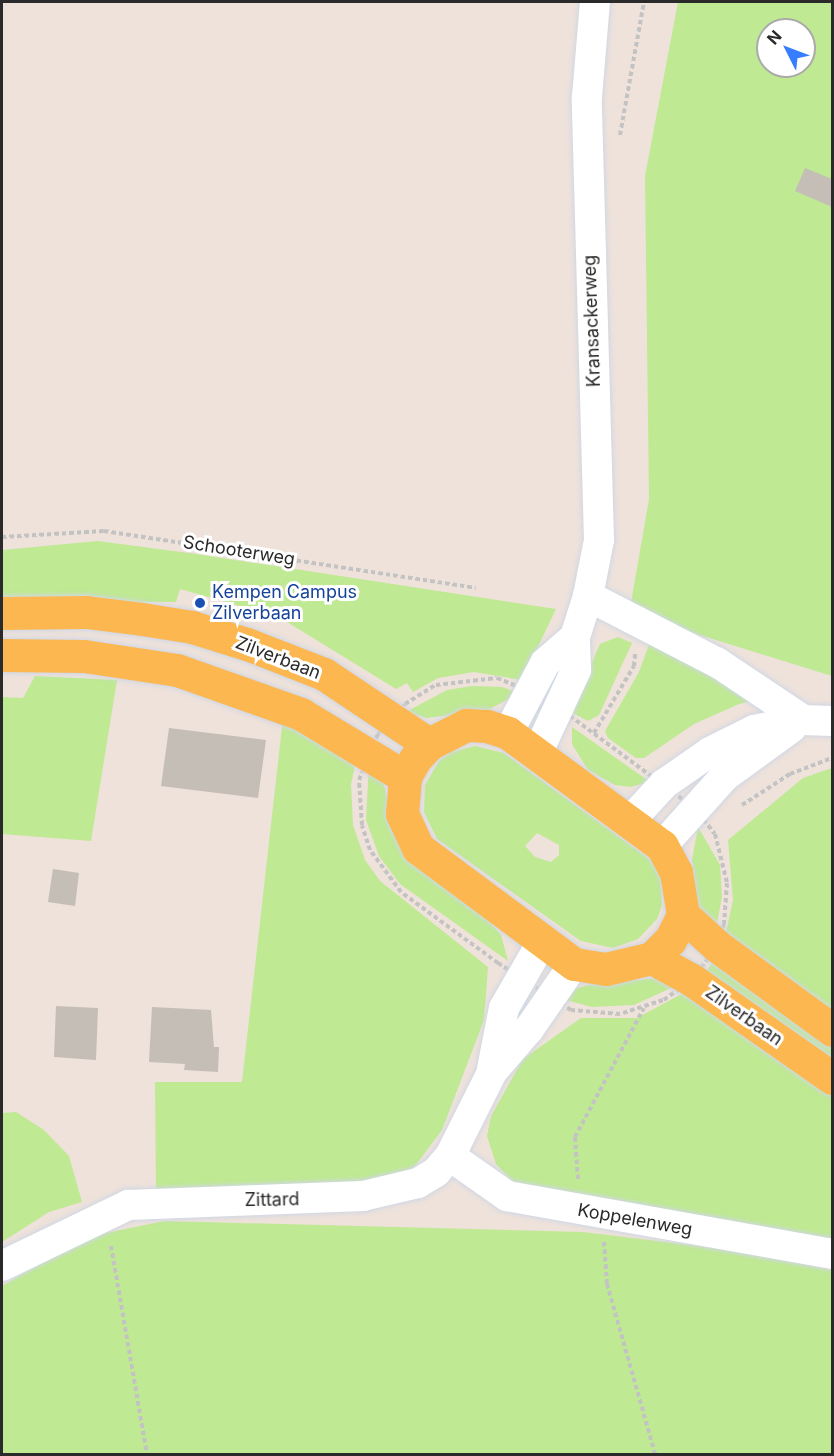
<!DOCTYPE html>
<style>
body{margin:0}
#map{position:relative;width:834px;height:1456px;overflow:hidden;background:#eee2db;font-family:Inter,sans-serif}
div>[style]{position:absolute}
.green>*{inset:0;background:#bfe992}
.building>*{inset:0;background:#c5beb6}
.path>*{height:4px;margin-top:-2px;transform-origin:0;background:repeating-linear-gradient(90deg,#c3c3c3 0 4.5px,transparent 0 7.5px)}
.roads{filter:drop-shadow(0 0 2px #d0d7e4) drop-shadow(0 0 2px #d0d7e4)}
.minor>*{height:30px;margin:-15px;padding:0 15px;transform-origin:15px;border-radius:15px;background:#fff}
.major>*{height:33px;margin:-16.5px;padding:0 16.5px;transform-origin:16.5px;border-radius:16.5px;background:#fdb750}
.dots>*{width:16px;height:16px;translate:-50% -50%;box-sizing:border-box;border:3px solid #fff;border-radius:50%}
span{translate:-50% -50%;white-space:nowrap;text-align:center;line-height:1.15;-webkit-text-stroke:6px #fff;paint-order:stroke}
.street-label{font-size:18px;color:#2a2a2a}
.transit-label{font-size:18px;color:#164399}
.left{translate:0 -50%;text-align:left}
.frame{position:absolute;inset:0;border:3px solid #2a2a2a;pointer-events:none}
.north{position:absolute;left:756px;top:18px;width:60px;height:60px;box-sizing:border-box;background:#fff;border:2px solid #aaa;border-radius:50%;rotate:312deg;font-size:16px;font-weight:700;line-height:24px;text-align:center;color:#2a2a2a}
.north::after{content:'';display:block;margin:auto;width:21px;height:27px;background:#367eff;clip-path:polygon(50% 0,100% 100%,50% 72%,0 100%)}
</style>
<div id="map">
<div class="green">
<div style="clip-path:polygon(evenodd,678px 2px,832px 2px,832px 676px,642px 617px,631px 603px,649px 499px,645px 176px,678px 2px,768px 30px,804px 30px,804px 66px,768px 66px,768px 30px)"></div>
<div style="clip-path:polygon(98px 541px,196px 554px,556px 609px,522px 680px,474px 672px,438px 678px,413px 692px,407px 683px,396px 689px,279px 617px,180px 589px,176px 602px,2px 602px,2px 550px)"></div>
<div style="clip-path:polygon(652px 636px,779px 694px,739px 704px,694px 724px,644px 758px,636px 758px,608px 738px,605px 731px,639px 672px)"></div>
<div style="clip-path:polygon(618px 637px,632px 643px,599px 715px,588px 721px,573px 713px,591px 665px,600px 644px)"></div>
<div style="clip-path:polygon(35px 676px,117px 680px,91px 841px,2px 834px,2px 697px,23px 698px)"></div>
<div style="clip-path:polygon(472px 686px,502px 687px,515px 692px,512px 697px,488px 710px,427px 718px,406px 712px,447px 690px)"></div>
<div style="clip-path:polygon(283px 718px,357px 757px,351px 784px,353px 825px,365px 860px,380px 881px,488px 967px,484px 1020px,442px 1130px,415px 1166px,370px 1191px,156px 1191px,155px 1082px,242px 1082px)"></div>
<div style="clip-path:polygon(572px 727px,650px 782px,630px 787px,615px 785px,588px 770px,572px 744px)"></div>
<div style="clip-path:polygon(evenodd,475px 746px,504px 753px,651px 860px,661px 879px,662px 905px,657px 919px,638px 939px,613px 948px,581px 941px,437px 839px,424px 812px,425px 785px,439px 761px,451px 752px,475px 746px,537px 833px,559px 845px,559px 855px,551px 862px,535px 857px,525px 846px,537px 833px)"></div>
<div style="clip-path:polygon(369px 763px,383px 781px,389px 807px,501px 935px,508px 961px,400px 884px,379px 856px,366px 820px)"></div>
<div style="clip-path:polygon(832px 768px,832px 1020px,724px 941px,733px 900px,728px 840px,803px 778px)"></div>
<div style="clip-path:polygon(698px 827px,720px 865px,722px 897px,715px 933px,699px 910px,696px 894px,692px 860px)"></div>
<div style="clip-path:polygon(716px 958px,832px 1040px,832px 1067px,704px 974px)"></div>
<div style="clip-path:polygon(655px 978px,675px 986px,634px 1005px,592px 1007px,566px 1000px,574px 989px,588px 985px)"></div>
<div style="clip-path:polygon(689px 990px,832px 1096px,832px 1246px,529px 1188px,512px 1181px,496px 1164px,487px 1136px,491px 1116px,523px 1059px,581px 1018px,637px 1018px)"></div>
<div style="clip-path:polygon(16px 1112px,44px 1130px,69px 1156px,82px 1202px,49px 1212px,2px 1242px,2px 1113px)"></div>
<div style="clip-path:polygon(164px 1221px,583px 1232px,724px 1249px,832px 1270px,832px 1454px,2px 1454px,2px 1286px,87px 1237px)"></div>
</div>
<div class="building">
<div style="clip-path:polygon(805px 168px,832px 179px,832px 207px,795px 191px)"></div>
<div style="clip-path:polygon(169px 728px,266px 740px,258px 798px,161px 786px)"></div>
<div style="clip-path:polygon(53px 869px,79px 873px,75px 906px,48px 902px)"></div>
<div style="clip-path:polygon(56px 1006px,98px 1008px,96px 1060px,54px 1057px)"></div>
<div style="clip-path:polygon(152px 1007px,211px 1010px,214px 1047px,219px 1047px,218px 1072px,184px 1070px,185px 1064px,149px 1062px)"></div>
</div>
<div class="path">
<div style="left:620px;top:135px;width:135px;rotate:-79.8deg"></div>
<div style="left:2px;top:537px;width:102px;rotate:-3.4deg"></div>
<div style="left:104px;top:531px;width:376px;rotate:8.7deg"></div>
<div style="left:497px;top:678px;width:53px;rotate:22.2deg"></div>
<div style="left:546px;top:698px;width:184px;rotate:36.6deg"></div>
<div style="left:694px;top:808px;width:33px;rotate:51deg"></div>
<div style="left:715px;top:834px;width:50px;rotate:76.2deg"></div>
<div style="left:727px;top:883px;width:41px;rotate:94.2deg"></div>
<div style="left:724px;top:924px;width:23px;rotate:108deg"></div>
<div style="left:717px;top:946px;width:22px;rotate:126deg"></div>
<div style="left:704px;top:964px;width:20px;rotate:127deg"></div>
<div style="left:692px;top:980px;width:35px;rotate:145deg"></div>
<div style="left:663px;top:1000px;width:45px;rotate:162deg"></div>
<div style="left:620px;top:1014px;width:49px;rotate:-175.3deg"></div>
<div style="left:571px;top:1010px;width:87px;rotate:-147.2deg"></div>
<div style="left:498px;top:963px;width:120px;rotate:-143.8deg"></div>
<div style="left:401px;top:892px;width:52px;rotate:-126.4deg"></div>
<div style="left:370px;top:850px;width:26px;rotate:-108deg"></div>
<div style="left:362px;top:825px;width:45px;rotate:-93.8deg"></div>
<div style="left:359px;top:780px;width:50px;rotate:-67.6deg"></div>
<div style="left:378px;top:734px;width:40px;rotate:-48deg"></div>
<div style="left:405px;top:704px;width:36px;rotate:-32deg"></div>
<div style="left:436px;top:685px;width:61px;rotate:-6.5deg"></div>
<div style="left:594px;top:733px;width:78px;rotate:-59.2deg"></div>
<div style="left:634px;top:666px;width:12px;rotate:-85deg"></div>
<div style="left:742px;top:805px;width:57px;rotate:-32.9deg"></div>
<div style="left:790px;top:774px;width:45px;rotate:-20.9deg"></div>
<div style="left:578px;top:1179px;width:42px;rotate:-94.1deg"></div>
<div style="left:575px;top:1137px;width:146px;rotate:-61.9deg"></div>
<div style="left:604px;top:1242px;width:42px;rotate:85.9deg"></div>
<div style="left:607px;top:1284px;width:177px;rotate:74.2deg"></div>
<div style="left:111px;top:1246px;width:211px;rotate:80.2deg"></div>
</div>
<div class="roads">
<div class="minor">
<div style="left:588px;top:596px;width:146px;rotate:27.3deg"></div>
<div style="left:718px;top:663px;width:102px;rotate:33.8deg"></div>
<div style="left:508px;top:733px;width:79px;rotate:-62.1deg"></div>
<div style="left:545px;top:663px;width:40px;rotate:-41deg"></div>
<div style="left:537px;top:754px;width:93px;rotate:-65.1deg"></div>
<div style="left:576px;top:670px;width:33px;rotate:-92deg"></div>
<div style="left:575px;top:637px;width:43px;rotate:-72.4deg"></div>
<div style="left:588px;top:596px;width:57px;rotate:-78.9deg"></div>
<div style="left:599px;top:540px;width:443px;rotate:-91.6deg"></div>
<div style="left:587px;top:97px;width:95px;rotate:-85.2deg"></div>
<div style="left:629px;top:822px;width:52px;rotate:-47.4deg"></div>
<div style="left:664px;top:784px;width:56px;rotate:-34.8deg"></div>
<div style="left:710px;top:752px;width:49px;rotate:-26.6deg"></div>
<div style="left:754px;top:730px;width:50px;rotate:-11.5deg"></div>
<div style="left:803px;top:720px;width:29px;rotate:2deg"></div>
<div style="left:662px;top:846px;width:94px;rotate:-48deg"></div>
<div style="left:725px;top:776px;width:82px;rotate:-36deg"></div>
<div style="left:492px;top:1069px;width:62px;rotate:-78.9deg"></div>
<div style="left:504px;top:1008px;width:76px;rotate:-60.1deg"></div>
<div style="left:450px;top:1156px;width:70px;rotate:35.1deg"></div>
<div style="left:507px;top:1196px;width:330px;rotate:10.1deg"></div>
<div style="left:2px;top:1266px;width:140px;rotate:-25.8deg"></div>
<div style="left:128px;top:1205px;width:235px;rotate:-2.2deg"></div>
<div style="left:363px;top:1196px;width:57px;rotate:-13.3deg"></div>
<div style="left:418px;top:1183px;width:21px;rotate:-31deg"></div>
<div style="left:436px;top:1172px;width:21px;rotate:-49deg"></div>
<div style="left:450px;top:1156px;width:94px;rotate:-63.4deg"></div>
<div style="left:492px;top:1072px;width:57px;rotate:-49.3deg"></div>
<div style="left:529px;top:1029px;width:79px;rotate:-55.3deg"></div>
</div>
<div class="major">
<div style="left:2px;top:613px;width:84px;rotate:-0.7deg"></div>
<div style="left:86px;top:612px;width:56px;rotate:7.1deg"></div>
<div style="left:142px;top:619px;width:51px;rotate:9.1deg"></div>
<div style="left:192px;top:627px;width:58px;rotate:17.2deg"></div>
<div style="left:247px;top:644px;width:83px;rotate:21.3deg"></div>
<div style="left:324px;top:674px;width:126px;rotate:33.7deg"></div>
<div style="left:2px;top:655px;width:82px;rotate:0.7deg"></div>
<div style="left:84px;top:656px;width:94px;rotate:8.6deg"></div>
<div style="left:177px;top:670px;width:132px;rotate:19.5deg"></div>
<div style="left:301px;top:714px;width:122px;rotate:31.2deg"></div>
<div style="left:466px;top:725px;width:21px;rotate:3deg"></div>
<div style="left:487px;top:726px;width:22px;rotate:18deg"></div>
<div style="left:508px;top:733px;width:191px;rotate:36.3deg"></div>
<div style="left:662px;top:846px;width:30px;rotate:62deg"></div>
<div style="left:676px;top:872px;width:44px;rotate:80.8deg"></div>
<div style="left:683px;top:915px;width:28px;rotate:117deg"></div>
<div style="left:670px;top:940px;width:25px;rotate:135deg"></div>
<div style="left:652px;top:958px;width:47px;rotate:166.6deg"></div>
<div style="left:606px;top:969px;width:32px;rotate:-171deg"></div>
<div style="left:574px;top:964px;width:194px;rotate:-143.4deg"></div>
<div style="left:418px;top:848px;width:38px;rotate:-115deg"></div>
<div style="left:402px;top:813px;width:36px;rotate:-85deg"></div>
<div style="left:405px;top:777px;width:21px;rotate:-61deg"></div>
<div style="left:415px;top:759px;width:21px;rotate:-47deg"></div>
<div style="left:429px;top:744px;width:42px;rotate:-27.2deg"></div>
<div style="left:683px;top:915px;width:46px;rotate:42.4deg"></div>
<div style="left:717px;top:946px;width:142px;rotate:36.1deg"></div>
<div style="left:652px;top:958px;width:46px;rotate:28.8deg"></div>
<div style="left:692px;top:980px;width:171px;rotate:35deg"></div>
</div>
</div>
<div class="dots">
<div style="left:200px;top:603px;background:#1a4fb4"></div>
</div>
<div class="street-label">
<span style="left:592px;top:321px;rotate:-92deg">Kransackerweg</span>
<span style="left:239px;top:551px;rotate:9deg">Schooterweg</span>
<span style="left:278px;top:658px;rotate:21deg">Zilverbaan</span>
<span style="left:744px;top:1016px;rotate:35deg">Zilverbaan</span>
<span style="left:272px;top:1200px;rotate:-1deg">Zittard</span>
<span style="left:635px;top:1220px;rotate:10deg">Koppelenweg</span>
</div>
<div class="transit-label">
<span class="left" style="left:212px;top:603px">Kempen Campus<br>Zilverbaan</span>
</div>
<div class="frame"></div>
<div class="north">N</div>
</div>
